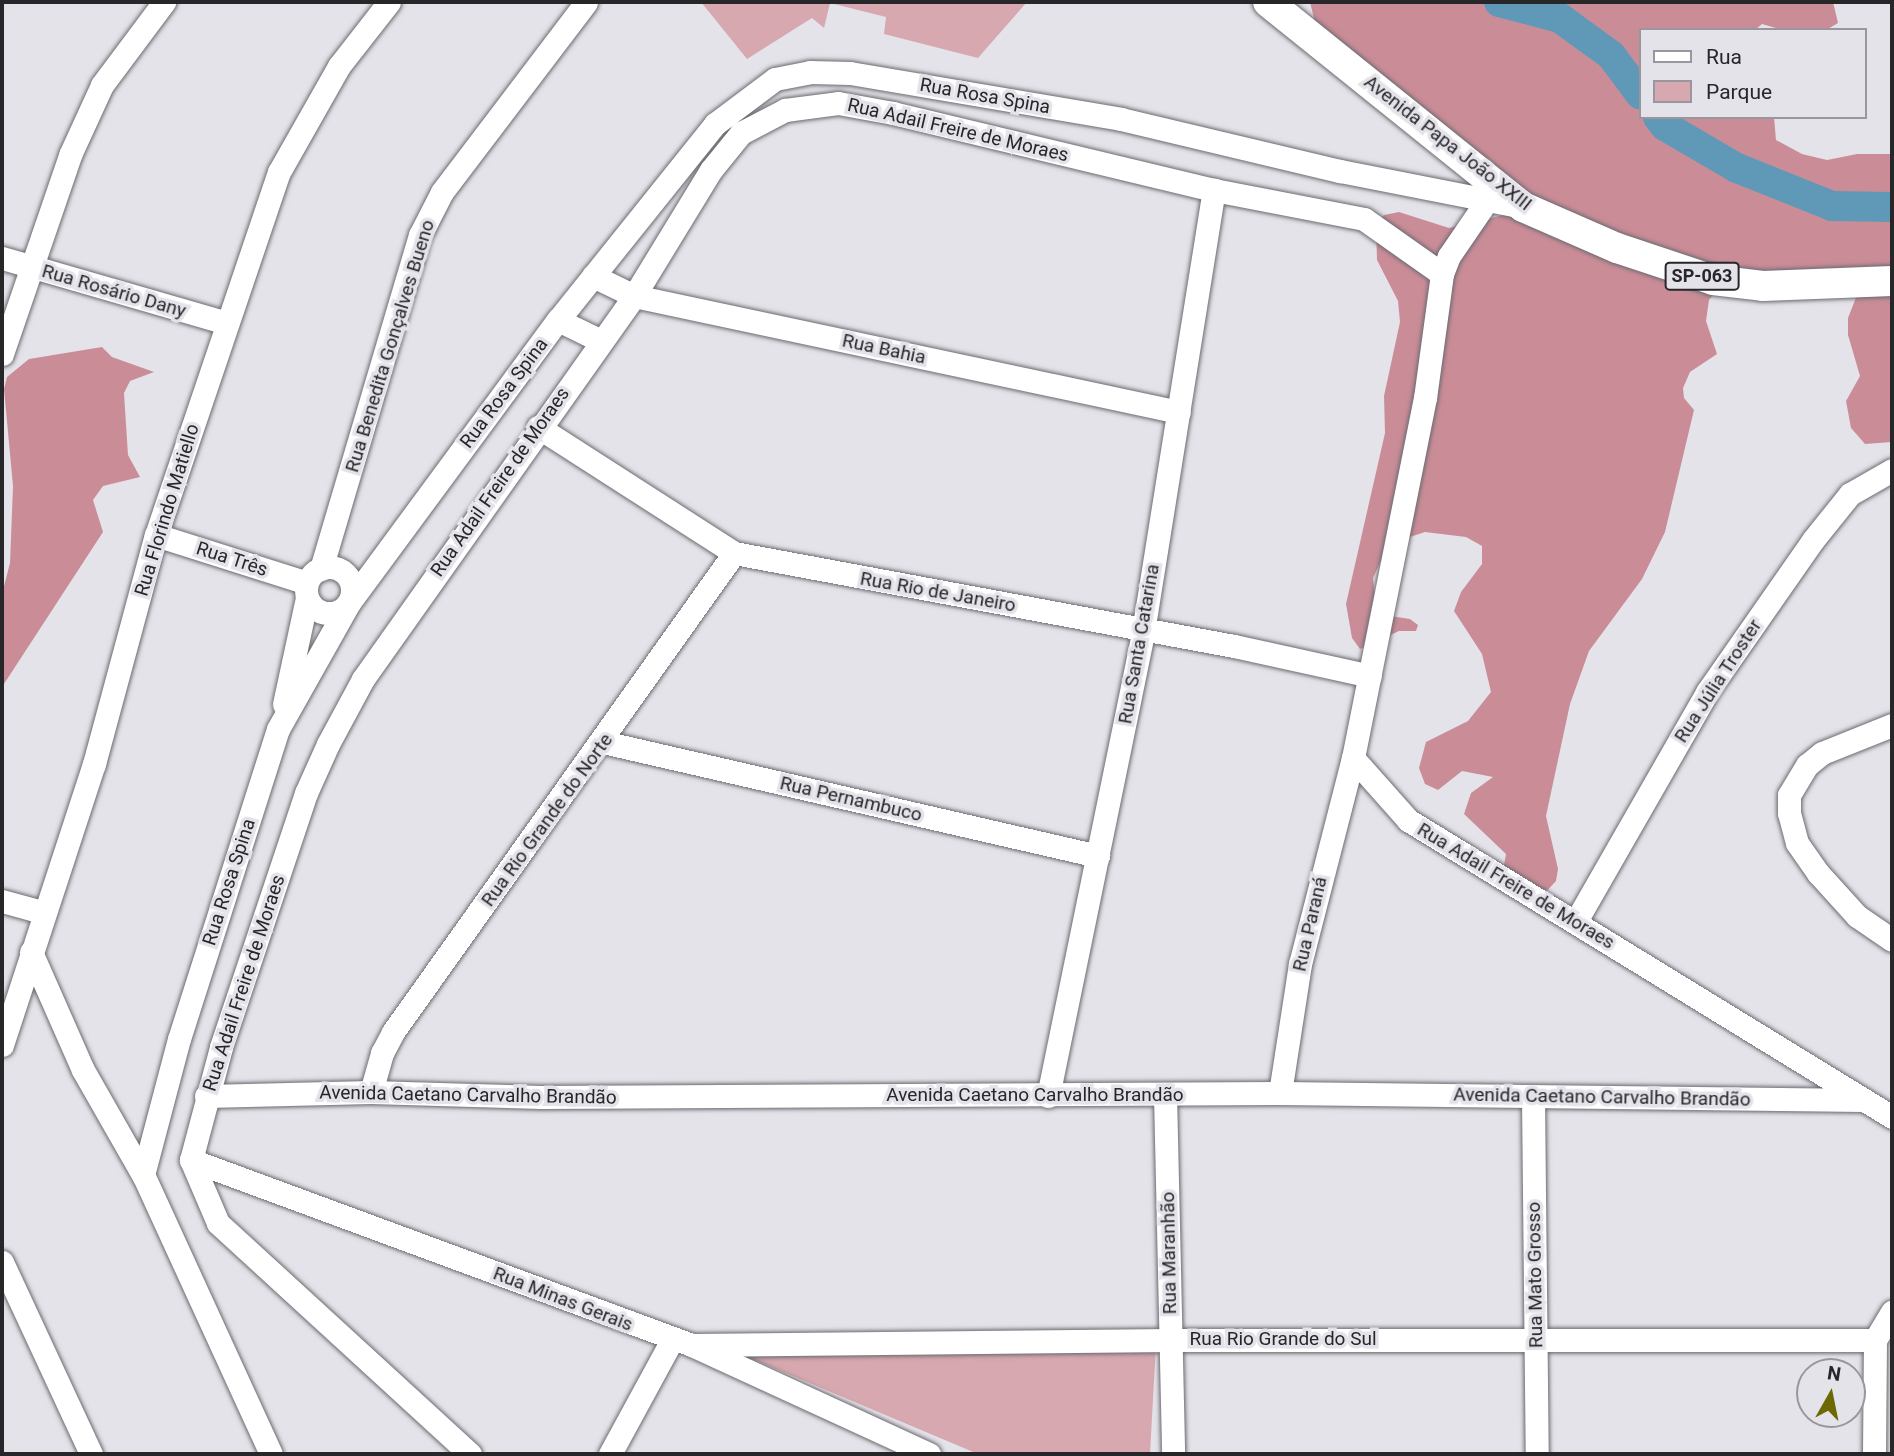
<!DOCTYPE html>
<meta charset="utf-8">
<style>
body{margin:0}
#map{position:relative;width:1894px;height:1456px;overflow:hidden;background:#e5e3ea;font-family:Roboto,sans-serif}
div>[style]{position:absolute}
.green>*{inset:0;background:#d7a8af}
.forest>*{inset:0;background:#ca8d98}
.river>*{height:30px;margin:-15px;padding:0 15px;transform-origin:15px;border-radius:15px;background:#6098b7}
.roads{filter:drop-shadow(0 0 2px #6c6a70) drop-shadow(0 0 2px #6c6a70)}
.minor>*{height:23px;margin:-11.5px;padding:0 11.5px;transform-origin:11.5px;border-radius:11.5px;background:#fff}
.minor>.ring{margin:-11.5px;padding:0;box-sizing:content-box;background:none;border:23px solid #fff;border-radius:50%}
.major>*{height:30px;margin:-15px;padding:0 15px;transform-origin:15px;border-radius:15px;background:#fff}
span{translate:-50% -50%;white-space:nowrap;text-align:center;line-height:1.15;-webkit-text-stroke:7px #e5e3ea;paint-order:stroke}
.shield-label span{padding:2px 5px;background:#e5e3ea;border:2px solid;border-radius:5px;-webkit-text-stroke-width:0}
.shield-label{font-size:18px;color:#272629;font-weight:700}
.street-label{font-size:19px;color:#272629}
.frame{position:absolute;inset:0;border:4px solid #272629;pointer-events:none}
.legend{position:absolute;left:1639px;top:28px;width:228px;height:91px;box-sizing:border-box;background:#e5e3ea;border:2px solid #99979d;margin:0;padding:9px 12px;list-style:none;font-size:21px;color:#272629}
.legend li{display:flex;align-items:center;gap:14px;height:35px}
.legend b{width:35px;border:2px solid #99979d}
.north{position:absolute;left:1796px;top:1358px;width:70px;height:70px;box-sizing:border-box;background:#e5e3ea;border:2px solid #99979d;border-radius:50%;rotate:9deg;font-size:19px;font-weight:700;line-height:28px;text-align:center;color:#272629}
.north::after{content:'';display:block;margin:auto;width:24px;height:32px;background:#6c6902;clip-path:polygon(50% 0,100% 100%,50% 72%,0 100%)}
</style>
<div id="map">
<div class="green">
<div style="clip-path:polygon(701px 2px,1027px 2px,978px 58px,884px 34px,886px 17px,830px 3px,824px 28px,812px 18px,747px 59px)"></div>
<div style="clip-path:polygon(1156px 1344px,1150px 1454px,978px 1454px,731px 1350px)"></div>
</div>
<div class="forest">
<div style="clip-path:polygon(1310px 2px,1833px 2px,1838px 23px,1826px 30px,1783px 30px,1762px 24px,1755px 30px,1640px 30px,1640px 117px,1774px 117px,1776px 140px,1802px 154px,1827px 160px,1857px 154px,1892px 154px,1892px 442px,1865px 444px,1851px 428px,1846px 401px,1860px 376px,1848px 335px,1848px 318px,1857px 295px,1719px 288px,1709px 300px,1706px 321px,1717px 354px,1690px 372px,1683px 388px,1684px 398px,1694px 410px,1665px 532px,1642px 579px,1589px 651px,1570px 704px,1546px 816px,1558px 869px,1556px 881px,1543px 895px,1504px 865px,1506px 854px,1464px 814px,1471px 793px,1493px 777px,1462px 771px,1438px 790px,1425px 784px,1419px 768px,1426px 742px,1468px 721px,1491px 692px,1482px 654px,1454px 611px,1461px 592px,1482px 564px,1482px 546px,1466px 537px,1425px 532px,1389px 544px,1373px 578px,1377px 614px,1410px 619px,1418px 625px,1416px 631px,1399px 631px,1360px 649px,1352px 638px,1346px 604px,1385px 433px,1384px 396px,1400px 322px,1398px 301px,1377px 260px,1376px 224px,1384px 215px,1399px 212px,1449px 228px,1516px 212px,1318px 35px)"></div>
<div style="clip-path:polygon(102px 347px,112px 357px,154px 372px,130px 381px,124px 393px,128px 455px,140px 477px,103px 486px,93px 500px,103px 532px,2px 687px,2px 594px,10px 563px,13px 486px,4px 389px,7px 377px,29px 359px)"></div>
</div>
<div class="river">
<div style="left:1499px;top:2px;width:63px;rotate:14.7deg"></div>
<div style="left:1560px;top:18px;width:63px;rotate:36deg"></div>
<div style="left:1611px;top:55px;width:49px;rotate:53.4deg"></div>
<div style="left:1658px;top:117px;width:11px;rotate:52deg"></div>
<div style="left:1665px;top:126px;width:83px;rotate:30.3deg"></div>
<div style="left:1737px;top:168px;width:102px;rotate:21.8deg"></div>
<div style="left:1832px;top:206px;width:60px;rotate:1deg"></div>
</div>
<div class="roads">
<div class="minor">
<div style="left:2px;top:258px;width:234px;rotate:16.1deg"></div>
<div style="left:593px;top:276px;width:46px;rotate:26deg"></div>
<div style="left:634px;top:296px;width:557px;rotate:12.02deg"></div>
<div style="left:558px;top:320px;width:46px;rotate:26deg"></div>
<div style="left:2px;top:354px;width:210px;rotate:-71.1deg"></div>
<div style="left:70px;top:155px;width:77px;rotate:-65.4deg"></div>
<div style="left:102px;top:85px;width:104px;rotate:-53.2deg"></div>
<div style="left:538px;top:427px;width:233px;rotate:32.7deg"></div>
<div style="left:734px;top:553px;width:509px;rotate:10.54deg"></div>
<div style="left:1234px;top:646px;width:139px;rotate:12.4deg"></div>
<div style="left:156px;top:535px;width:158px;rotate:17.6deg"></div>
<div class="ring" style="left:306px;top:567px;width:23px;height:23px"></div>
<div style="left:321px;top:569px;width:348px;rotate:-73.5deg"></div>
<div style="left:420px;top:235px;width:48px;rotate:-62.9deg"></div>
<div style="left:442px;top:192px;width:238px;rotate:-52.8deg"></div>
<div style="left:284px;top:704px;width:108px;rotate:-77.8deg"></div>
<div style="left:1892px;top:725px;width:75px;rotate:158.2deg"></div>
<div style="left:1822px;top:753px;width:19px;rotate:141deg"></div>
<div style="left:1807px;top:765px;width:35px;rotate:121deg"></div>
<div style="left:1789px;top:795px;width:18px;rotate:90deg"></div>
<div style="left:1789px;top:813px;width:31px;rotate:75deg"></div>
<div style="left:1797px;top:843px;width:37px;rotate:55deg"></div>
<div style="left:1818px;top:873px;width:58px;rotate:47.8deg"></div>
<div style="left:1857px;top:916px;width:42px;rotate:34.4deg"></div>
<div style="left:603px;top:742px;width:508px;rotate:12.97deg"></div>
<div style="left:1353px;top:758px;width:83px;rotate:48.4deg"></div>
<div style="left:1408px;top:820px;width:568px;rotate:31.53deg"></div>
<div style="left:2px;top:901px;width:41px;rotate:15.4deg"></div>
<div style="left:1576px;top:921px;width:264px;rotate:-60.2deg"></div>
<div style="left:1707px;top:692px;width:185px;rotate:-55.1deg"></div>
<div style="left:1813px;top:540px;width:59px;rotate:-51.2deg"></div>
<div style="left:1850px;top:494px;width:48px;rotate:-29.7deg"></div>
<div style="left:31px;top:952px;width:129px;rotate:66.2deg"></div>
<div style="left:83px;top:1070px;width:121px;rotate:60.3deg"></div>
<div style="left:2px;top:1045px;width:296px;rotate:-71.9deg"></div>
<div style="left:94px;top:764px;width:237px;rotate:-74.9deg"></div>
<div style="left:156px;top:535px;width:383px;rotate:-71.3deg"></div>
<div style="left:279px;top:172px;width:122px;rotate:-60.5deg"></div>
<div style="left:339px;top:66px;width:81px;rotate:-52deg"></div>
<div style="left:371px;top:1092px;width:41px;rotate:-74.2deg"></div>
<div style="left:382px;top:1053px;width:24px;rotate:-62deg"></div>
<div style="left:393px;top:1032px;width:588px;rotate:-54.55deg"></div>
<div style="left:1280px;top:1093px;width:131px;rotate:-81.2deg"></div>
<div style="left:1300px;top:964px;width:213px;rotate:-75.6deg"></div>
<div style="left:1353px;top:758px;width:367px;rotate:-78.7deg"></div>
<div style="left:1425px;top:398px;width:125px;rotate:-82.2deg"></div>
<div style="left:1442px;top:274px;width:19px;rotate:-69deg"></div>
<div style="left:1449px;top:256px;width:65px;rotate:-55.6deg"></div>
<div style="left:1165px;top:1094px;width:360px;rotate:88.7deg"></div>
<div style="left:206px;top:1096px;width:165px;rotate:-1.4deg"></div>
<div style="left:371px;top:1092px;width:170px;rotate:1.7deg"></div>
<div style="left:541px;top:1097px;width:739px;rotate:-0.31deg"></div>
<div style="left:1280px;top:1093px;width:584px;rotate:0.69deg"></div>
<div style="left:1048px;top:1096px;width:474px;rotate:-78.4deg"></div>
<div style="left:1143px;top:632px;width:448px;rotate:-80.9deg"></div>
<div style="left:1533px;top:1097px;width:357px;rotate:89.4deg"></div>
<div style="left:191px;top:1160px;width:534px;rotate:20.27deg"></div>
<div style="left:692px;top:1345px;width:261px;rotate:24.7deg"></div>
<div style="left:2px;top:1262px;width:212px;rotate:65.1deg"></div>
<div style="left:692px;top:1345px;width:479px;rotate:-0.6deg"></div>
<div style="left:1171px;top:1340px;width:704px"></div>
<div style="left:271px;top:1454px;width:307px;rotate:-114.6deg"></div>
<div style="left:143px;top:1175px;width:141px;rotate:-75.2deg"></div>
<div style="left:179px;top:1039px;width:325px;rotate:-72.3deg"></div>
<div style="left:278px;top:729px;width:145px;rotate:-60.6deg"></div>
<div style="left:349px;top:603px;width:352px;rotate:-53.6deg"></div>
<div style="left:558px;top:320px;width:251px;rotate:-51.3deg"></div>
<div style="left:715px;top:124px;width:75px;rotate:-36.9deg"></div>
<div style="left:775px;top:79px;width:36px;rotate:-11deg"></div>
<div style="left:810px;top:72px;width:40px;rotate:1.4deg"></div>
<div style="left:850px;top:73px;width:275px;rotate:9.6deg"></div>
<div style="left:1121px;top:119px;width:225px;rotate:13.4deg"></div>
<div style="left:1340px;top:171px;width:187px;rotate:11.1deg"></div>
<div style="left:470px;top:1454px;width:342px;rotate:-137.5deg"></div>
<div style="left:218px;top:1223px;width:69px;rotate:-113.2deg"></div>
<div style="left:191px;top:1160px;width:117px;rotate:-75.1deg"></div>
<div style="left:221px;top:1047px;width:268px;rotate:-71.5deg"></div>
<div style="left:306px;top:793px;width:54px;rotate:-65.8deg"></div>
<div style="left:328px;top:744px;width:74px;rotate:-61.7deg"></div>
<div style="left:363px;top:679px;width:469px;rotate:-54.7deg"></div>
<div style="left:634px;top:296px;width:148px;rotate:-58.6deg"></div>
<div style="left:711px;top:170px;width:48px;rotate:-51deg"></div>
<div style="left:741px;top:133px;width:50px;rotate:-27.6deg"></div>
<div style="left:785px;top:110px;width:53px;rotate:-7.5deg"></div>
<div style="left:838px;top:103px;width:56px;rotate:10.3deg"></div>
<div style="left:893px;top:113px;width:330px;rotate:13.5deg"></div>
<div style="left:1214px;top:190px;width:153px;rotate:10.9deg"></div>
<div style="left:1364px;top:219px;width:95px;rotate:35.2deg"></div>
<div style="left:610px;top:1454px;width:130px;rotate:-61.5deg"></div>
<div style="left:1874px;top:1454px;width:114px;rotate:-89.5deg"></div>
<div style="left:1875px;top:1340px;width:33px;rotate:-59deg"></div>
</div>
<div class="major">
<div style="left:1268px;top:2px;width:327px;rotate:38.8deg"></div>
<div style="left:1523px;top:207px;width:103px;rotate:23.6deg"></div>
<div style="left:1617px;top:248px;width:101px;rotate:18.4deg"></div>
<div style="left:1713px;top:280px;width:50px;rotate:6.8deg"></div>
<div style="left:1763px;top:286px;width:129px;rotate:-2.2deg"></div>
</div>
</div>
<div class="shield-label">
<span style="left:1702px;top:276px">SP-063</span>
</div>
<div class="street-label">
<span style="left:985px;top:96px;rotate:10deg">Rua Rosa Spina</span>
<span style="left:958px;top:130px;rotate:13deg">Rua Adail Freire de Moraes</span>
<span style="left:1448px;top:143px;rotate:38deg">Avenida Papa João XXIII</span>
<span style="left:114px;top:291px;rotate:16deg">Rua Rosário Dany</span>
<span style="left:390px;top:346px;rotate:-73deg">Rua Benedita Gonçalves Bueno</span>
<span style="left:884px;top:349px;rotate:12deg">Rua Bahia</span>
<span style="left:504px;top:393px;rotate:-53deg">Rua Rosa Spina</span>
<span style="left:500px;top:482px;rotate:-55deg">Rua Adail Freire de Moraes</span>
<span style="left:167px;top:510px;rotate:-73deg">Rua Florindo Matiello</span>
<span style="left:232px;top:559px;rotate:18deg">Rua Três</span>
<span style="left:938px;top:592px;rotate:10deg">Rua Rio de Janeiro</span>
<span style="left:1139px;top:644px;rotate:-80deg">Rua Santa Catarina</span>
<span style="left:1718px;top:681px;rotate:-57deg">Rua Júlia Troster</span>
<span style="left:851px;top:799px;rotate:13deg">Rua Pernambuco</span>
<span style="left:547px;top:820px;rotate:-54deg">Rua Rio Grande do Norte</span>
<span style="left:229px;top:882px;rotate:-72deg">Rua Rosa Spina</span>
<span style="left:1516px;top:886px;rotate:31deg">Rua Adail Freire de Moraes</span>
<span style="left:1310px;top:924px;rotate:-77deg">Rua Paraná</span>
<span style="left:244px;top:983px;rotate:-72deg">Rua Adail Freire de Moraes</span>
<span style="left:468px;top:1095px;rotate:1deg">Avenida Caetano Carvalho Brandão</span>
<span style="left:1035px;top:1095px">Avenida Caetano Carvalho Brandão</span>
<span style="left:1602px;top:1097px;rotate:1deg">Avenida Caetano Carvalho Brandão</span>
<span style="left:1169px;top:1253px;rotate:-91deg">Rua Maranhão</span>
<span style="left:1535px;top:1275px;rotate:-91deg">Rua Mato Grosso</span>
<span style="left:563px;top:1299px;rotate:21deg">Rua Minas Gerais</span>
<span style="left:1283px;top:1339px">Rua Rio Grande do Sul</span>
</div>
<div class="frame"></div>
<ul class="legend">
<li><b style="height:9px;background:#fff"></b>Rua</li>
<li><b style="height:19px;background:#d7a8af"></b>Parque</li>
</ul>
<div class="north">N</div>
</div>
